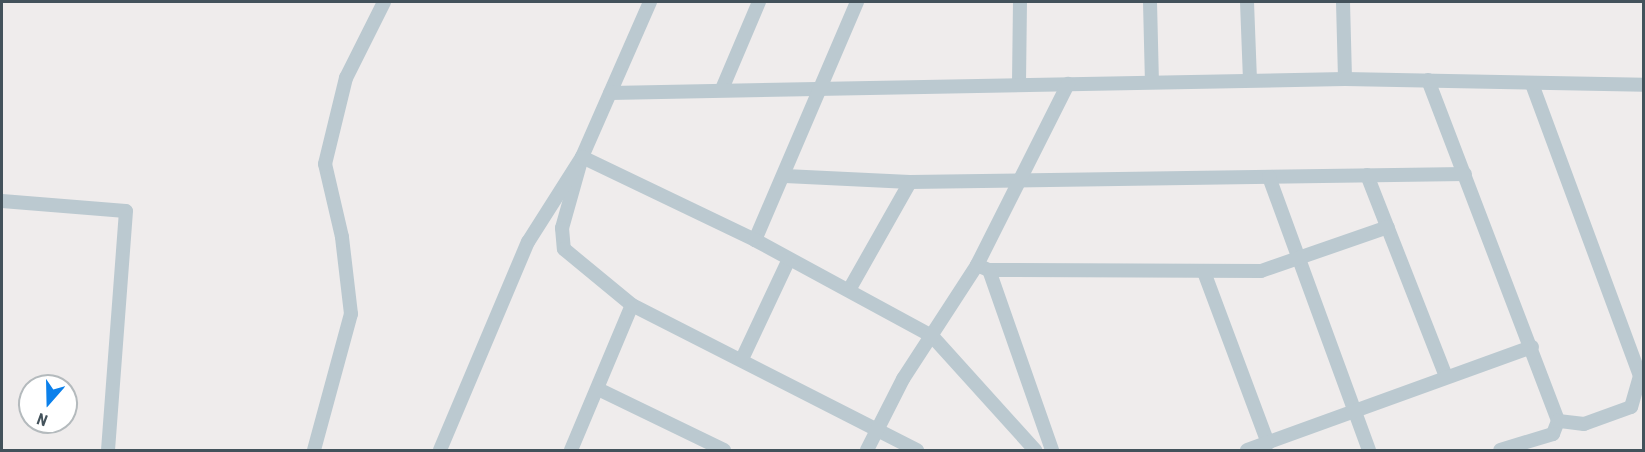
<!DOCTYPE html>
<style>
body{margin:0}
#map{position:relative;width:1645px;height:452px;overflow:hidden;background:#efecec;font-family:"Roboto Condensed",sans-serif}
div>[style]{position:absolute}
.minor>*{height:14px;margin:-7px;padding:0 7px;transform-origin:7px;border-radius:7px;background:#bbc9d0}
span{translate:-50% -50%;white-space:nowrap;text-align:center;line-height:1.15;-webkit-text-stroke:4.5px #fff;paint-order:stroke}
.frame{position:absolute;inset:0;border:3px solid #43525b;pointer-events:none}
.north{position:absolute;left:18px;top:374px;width:60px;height:60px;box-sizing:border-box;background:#fff;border:2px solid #b4babd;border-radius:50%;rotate:200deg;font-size:16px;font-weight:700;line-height:24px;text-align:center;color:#43525b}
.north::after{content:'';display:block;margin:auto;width:21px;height:27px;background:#0b80eb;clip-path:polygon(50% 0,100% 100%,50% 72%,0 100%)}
</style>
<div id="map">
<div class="minor">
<div style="left:650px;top:2px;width:169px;rotate:113.7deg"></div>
<div style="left:582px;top:157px;width:74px;rotate:105.7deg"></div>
<div style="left:562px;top:228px;width:21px;rotate:85deg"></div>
<div style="left:564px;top:249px;width:88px;rotate:39.5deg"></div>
<div style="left:632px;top:305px;width:320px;rotate:27deg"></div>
<div style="left:1150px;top:2px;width:80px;rotate:88.6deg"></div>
<div style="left:1247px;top:2px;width:78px;rotate:87.8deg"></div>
<div style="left:1343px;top:2px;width:77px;rotate:88.5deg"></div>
<div style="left:1428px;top:80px;width:365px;rotate:69.1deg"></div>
<div style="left:1558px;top:421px;width:14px;rotate:111deg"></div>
<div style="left:1553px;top:434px;width:55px;rotate:163.2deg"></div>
<div style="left:1019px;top:83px;width:81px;rotate:-89.3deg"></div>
<div style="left:1532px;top:84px;width:311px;rotate:69.7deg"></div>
<div style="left:1640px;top:376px;width:32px;rotate:106deg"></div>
<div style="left:1631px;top:407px;width:50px;rotate:160.1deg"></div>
<div style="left:1584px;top:424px;width:26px;rotate:-173deg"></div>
<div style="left:722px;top:89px;width:95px;rotate:-67deg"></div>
<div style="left:610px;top:93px;width:735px;rotate:-1.09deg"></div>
<div style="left:1345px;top:79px;width:299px;rotate:1.1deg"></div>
<div style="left:1367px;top:175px;width:217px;rotate:68.6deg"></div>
<div style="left:785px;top:176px;width:125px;rotate:2.7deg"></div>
<div style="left:910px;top:182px;width:555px;rotate:-0.83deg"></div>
<div style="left:1269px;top:177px;width:291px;rotate:69.9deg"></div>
<div style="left:2px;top:201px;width:124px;rotate:4.6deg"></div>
<div style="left:126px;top:211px;width:240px;rotate:94.3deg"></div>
<div style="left:755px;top:240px;width:259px;rotate:-66.8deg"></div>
<div style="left:977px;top:265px;width:13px;rotate:23deg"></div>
<div style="left:989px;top:270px;width:272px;rotate:0.2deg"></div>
<div style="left:1261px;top:271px;width:134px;rotate:-19.1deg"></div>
<div style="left:989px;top:270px;width:191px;rotate:70.7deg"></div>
<div style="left:1204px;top:272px;width:183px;rotate:69.5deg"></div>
<div style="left:849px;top:290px;width:124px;rotate:-60.5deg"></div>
<div style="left:742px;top:359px;width:110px;rotate:-64.8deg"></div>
<div style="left:598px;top:389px;width:140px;rotate:25.8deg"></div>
<div style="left:314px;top:450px;width:141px;rotate:-74.8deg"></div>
<div style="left:351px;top:314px;width:78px;rotate:-96.7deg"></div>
<div style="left:342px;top:237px;width:75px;rotate:-103.1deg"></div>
<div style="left:325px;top:164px;width:89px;rotate:-76.3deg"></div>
<div style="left:346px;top:78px;width:85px;rotate:-63.4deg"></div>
<div style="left:440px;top:450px;width:226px;rotate:-67.1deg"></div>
<div style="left:528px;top:242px;width:101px;rotate:-57.6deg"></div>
<div style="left:582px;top:157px;width:192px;rotate:25.6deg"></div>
<div style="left:755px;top:240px;width:201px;rotate:28.5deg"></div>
<div style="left:932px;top:336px;width:154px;rotate:47.9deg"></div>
<div style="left:571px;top:450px;width:157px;rotate:-67.2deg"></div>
<div style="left:867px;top:450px;width:80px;rotate:-63.1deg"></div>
<div style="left:903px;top:379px;width:136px;rotate:-57deg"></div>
<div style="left:977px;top:265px;width:203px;rotate:-63.3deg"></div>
<div style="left:1247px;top:450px;width:303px;rotate:-19.9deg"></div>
</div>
<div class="frame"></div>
<div class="north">N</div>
</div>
